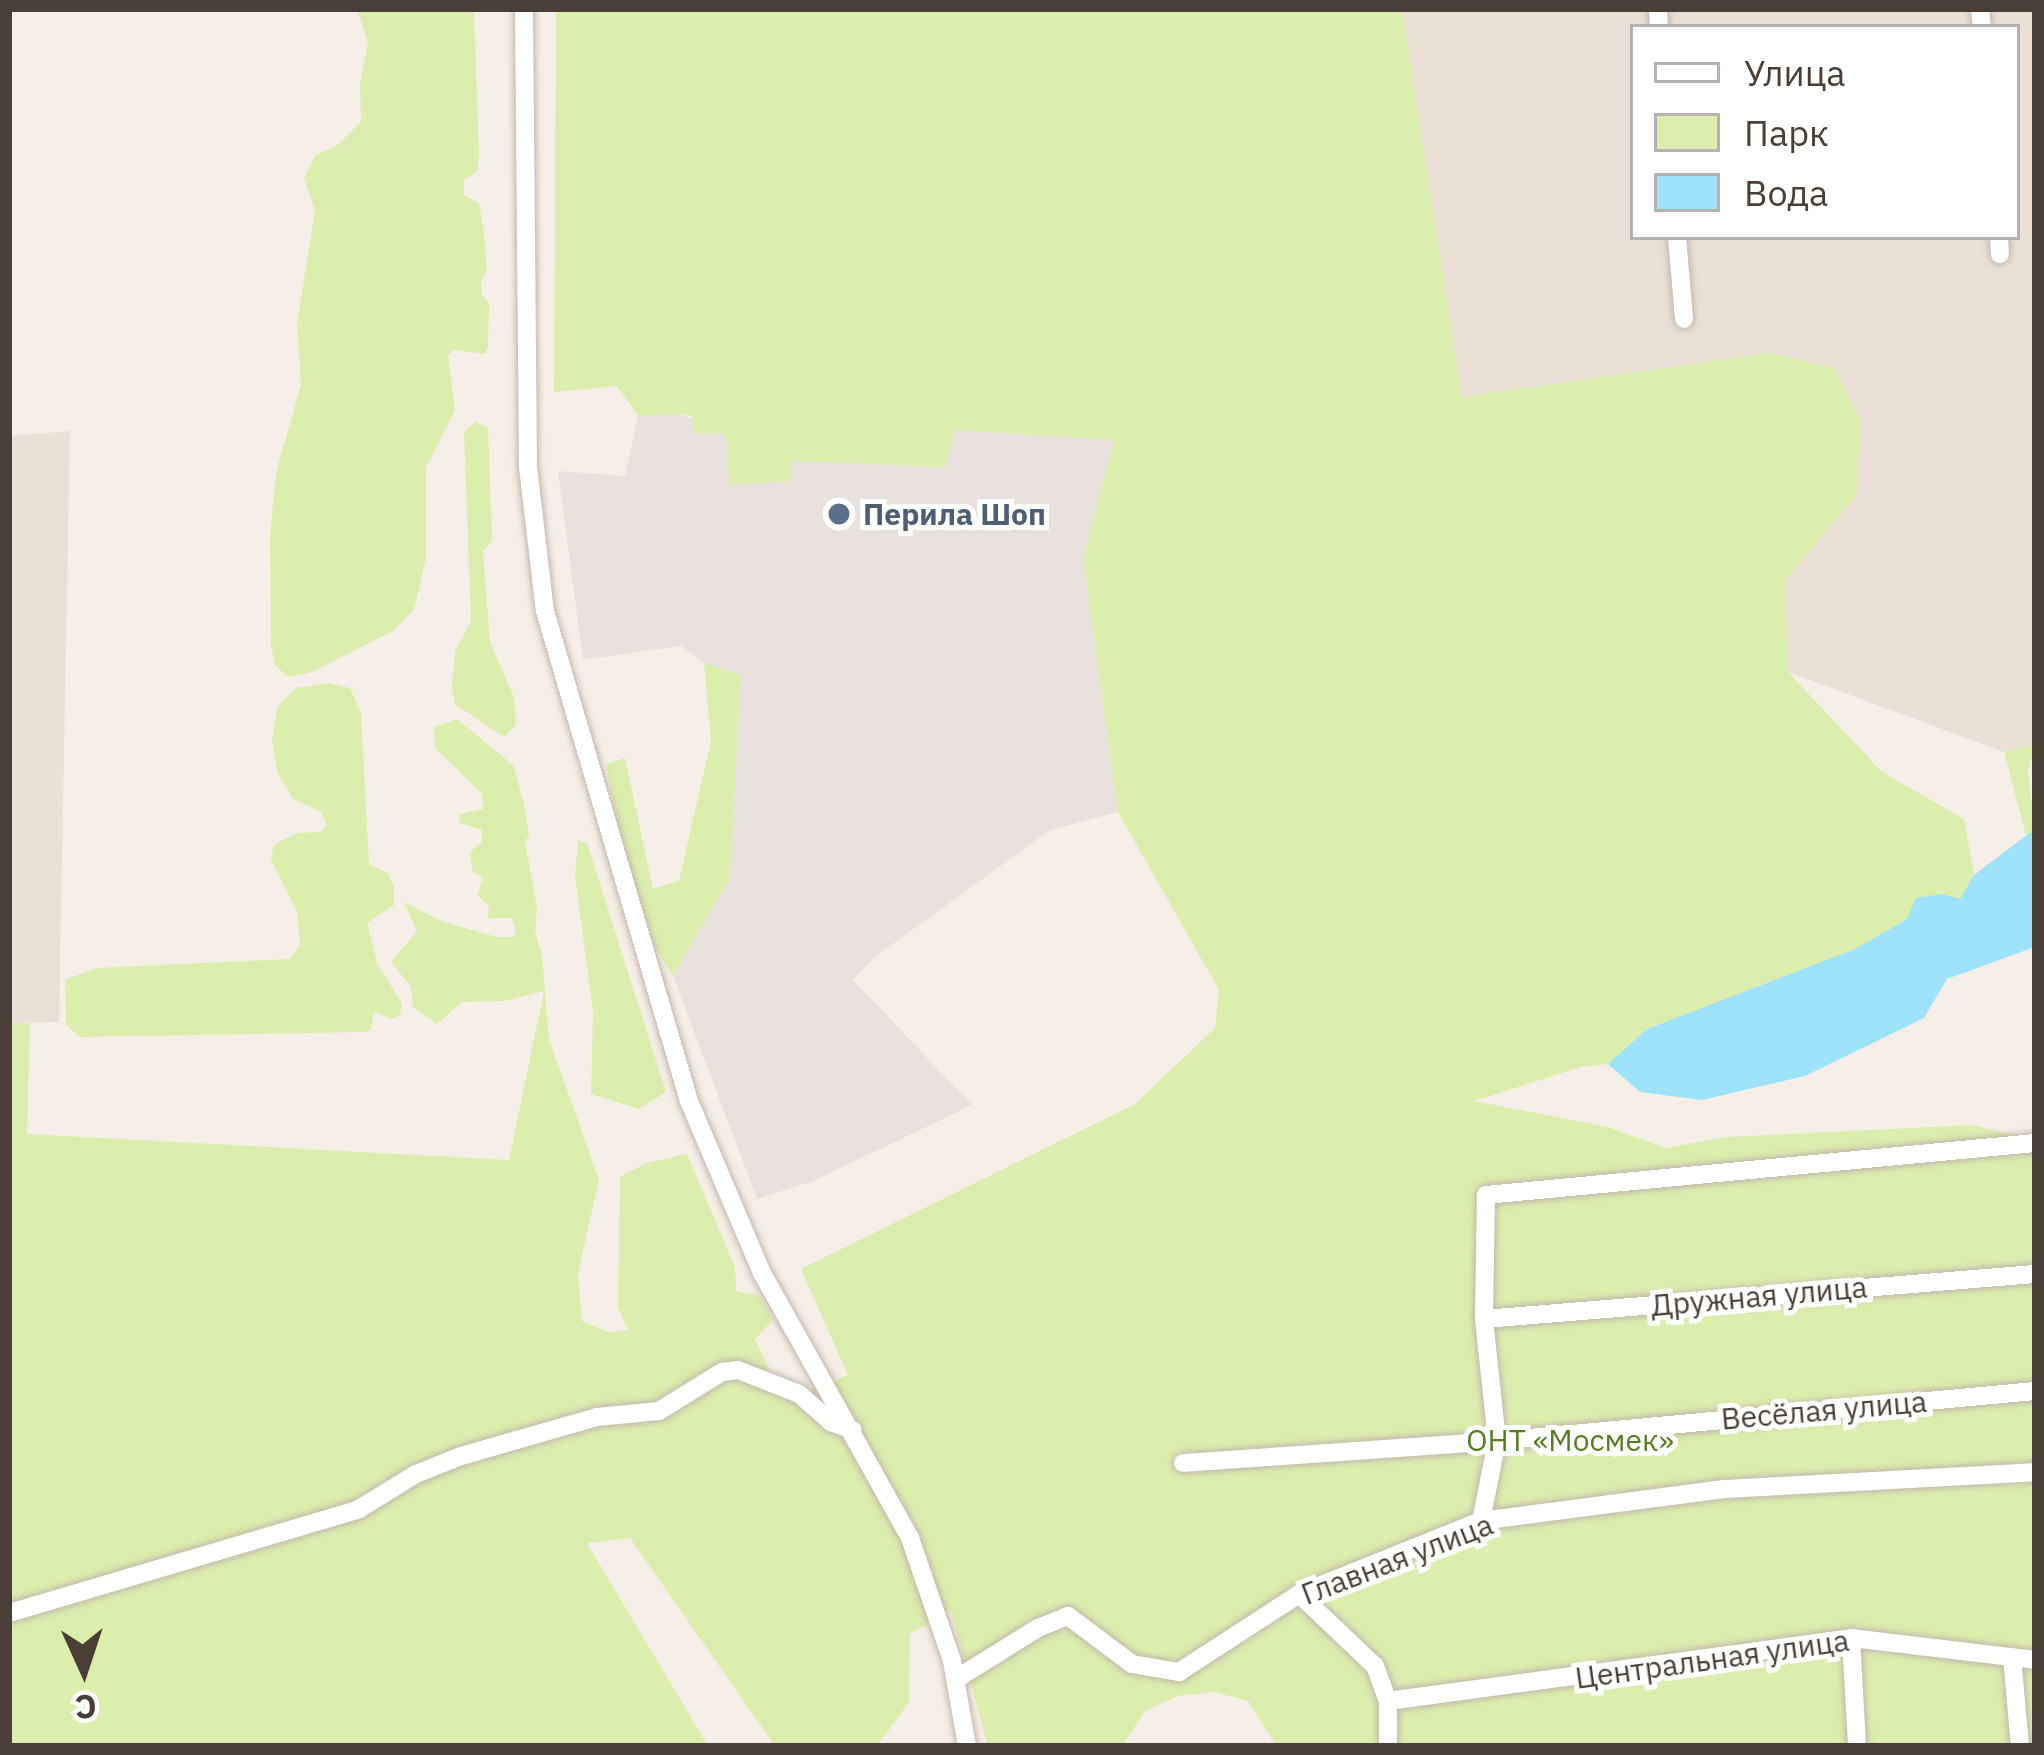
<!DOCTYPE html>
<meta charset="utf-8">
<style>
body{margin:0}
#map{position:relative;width:2044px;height:1755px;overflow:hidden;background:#f6efe8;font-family:"IBM Plex Sans",sans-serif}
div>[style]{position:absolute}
.residential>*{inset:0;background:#eae0d5}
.industrial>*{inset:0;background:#e8e1dd}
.green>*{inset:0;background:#dceead}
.water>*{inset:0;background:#9ee3f9}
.roads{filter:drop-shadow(0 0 3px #c5b8ac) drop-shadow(0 0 3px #c5b8ac)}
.minor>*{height:18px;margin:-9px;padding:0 9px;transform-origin:9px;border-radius:9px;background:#fff}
.dots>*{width:33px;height:33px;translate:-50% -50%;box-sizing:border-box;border:6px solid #fff;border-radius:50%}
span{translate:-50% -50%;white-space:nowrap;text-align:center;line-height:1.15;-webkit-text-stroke:10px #fff;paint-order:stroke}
.service-label{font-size:30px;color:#4e5e75;font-weight:700}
.left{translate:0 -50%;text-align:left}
.street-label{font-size:30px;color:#4a3f36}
.park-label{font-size:30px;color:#547e20}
.frame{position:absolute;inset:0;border:12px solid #4a3f36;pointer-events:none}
.legend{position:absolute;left:1630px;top:24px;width:390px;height:216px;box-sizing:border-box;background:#fff;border:3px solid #b7b2af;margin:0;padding:15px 21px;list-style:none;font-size:36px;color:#4a3f36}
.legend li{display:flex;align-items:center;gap:24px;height:60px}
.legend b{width:60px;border:3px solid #b7b2af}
.north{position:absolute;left:24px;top:1611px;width:120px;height:120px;-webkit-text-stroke:9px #fff;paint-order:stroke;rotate:177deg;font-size:33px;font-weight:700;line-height:48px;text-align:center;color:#4a3f36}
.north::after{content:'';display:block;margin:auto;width:42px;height:54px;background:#4a3f36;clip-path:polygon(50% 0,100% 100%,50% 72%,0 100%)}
</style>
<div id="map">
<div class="residential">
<div style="clip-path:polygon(evenodd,1402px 9px,2035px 9px,2035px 744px,2004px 752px,1788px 672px,1785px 580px,1856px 496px,1770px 353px,1462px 397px,1402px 9px,1633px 27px,2017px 27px,2017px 237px,1633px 237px,1633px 27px)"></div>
<div style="clip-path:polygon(70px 431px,59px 1022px,9px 1023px,9px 436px)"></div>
</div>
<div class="industrial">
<div style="clip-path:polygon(680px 414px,727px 433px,729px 484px,791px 461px,944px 467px,954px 430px,1115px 440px,1083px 559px,1118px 812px,1050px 830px,875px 957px,853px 980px,972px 1105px,813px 1181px,757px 1199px,673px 976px,730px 877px,741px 675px,704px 663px,681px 646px,583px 660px,558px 471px,625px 476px,638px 416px)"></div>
</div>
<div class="green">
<div style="clip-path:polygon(357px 9px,474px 9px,479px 153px,478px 170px,464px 180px,464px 195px,479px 203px,484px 233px,487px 270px,481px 281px,482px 295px,489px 303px,488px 347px,485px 354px,453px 350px,448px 356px,455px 410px,426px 468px,426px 559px,414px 609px,393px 631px,312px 672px,289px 677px,275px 666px,271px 645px,270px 536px,276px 473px,301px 385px,297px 324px,315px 211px,304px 178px,315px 156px,339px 144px,361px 122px,360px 84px,368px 43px)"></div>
<div style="clip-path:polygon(556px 9px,1402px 9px,1462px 397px,1770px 353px,1834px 368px,1861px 422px,1856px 496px,1785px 580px,1788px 672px,1882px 772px,1964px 819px,1974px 875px,1960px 899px,1907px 919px,1855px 949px,1647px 1029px,1608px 1064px,1581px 1067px,1474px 1101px,1608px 1127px,1666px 1148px,1727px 1137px,1973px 1125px,2035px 1140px,2035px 1746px,1276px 1746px,1248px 1701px,1214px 1692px,1178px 1696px,1145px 1711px,1122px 1746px,988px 1746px,951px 1612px,910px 1634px,909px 1702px,877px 1746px,775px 1746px,630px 1538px,587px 1543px,708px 1746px,9px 1746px,9px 1023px,30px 1023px,27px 1134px,509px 1160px,544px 991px,504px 1001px,462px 1002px,437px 1024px,413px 1007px,411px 987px,391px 962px,417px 931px,404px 902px,443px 922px,497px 937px,514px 937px,516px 931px,512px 918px,488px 918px,489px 906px,477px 895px,483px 878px,472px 870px,470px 852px,482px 842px,482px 830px,459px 823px,460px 814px,483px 809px,482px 794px,435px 748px,434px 727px,457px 719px,513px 765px,524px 804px,529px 836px,525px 841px,537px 908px,535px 932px,542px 956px,549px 1039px,599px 1180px,578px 1273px,582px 1321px,608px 1332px,628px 1330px,618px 1307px,620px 1177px,646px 1163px,687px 1154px,735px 1267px,736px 1291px,761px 1296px,773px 1320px,755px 1339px,784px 1401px,848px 1375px,801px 1269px,1135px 1104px,1215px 1028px,1219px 990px,1118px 812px,1083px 559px,1114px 440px,955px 430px,945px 467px,792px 461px,790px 481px,729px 485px,726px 434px,694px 433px,692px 416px,680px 414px,638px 416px,617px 386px,554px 392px)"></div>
<div style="clip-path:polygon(476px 422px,488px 428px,492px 540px,483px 551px,490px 642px,514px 697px,516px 725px,504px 737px,455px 704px,452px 687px,455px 651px,471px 621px,464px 432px)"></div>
<div style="clip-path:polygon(704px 663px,741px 675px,730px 877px,673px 976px,655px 947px,622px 846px,606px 764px,625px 758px,653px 889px,679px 881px,711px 741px)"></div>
<div style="clip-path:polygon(328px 683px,350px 688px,361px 713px,369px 864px,388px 873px,394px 887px,394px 905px,367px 923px,377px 963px,402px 1004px,400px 1015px,392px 1019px,374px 1012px,371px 1029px,365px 1032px,80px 1037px,66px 1025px,65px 980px,96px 968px,289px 959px,300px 946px,297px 912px,271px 860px,274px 845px,296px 833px,321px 832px,327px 824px,320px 811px,293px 799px,277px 772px,272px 741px,277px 708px,296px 688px)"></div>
<div style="clip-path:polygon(2035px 744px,2028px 772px,2035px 829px,2027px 839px,2004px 752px)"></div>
<div style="clip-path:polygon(578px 840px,587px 843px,666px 1092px,639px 1109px,591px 1094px,593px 1012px,575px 876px)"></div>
</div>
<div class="water">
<div style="clip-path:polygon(2035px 829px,2035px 947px,1947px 979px,1924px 1018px,1805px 1076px,1702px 1100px,1640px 1092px,1608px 1064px,1647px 1029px,1855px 949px,1907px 919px,1916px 898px,1942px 894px,1960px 899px,1974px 875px)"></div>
</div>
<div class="roads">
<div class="minor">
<div style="left:524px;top:9px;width:458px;rotate:89.5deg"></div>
<div style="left:528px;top:467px;width:145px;rotate:83.3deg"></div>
<div style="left:545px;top:611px;width:511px;rotate:73.62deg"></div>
<div style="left:689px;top:1101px;width:187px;rotate:67deg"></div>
<div style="left:762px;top:1273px;width:304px;rotate:60.8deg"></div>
<div style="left:910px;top:1538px;width:130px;rotate:71.1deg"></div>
<div style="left:952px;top:1661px;width:86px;rotate:80deg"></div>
<div style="left:1658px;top:9px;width:18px;rotate:87deg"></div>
<div style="left:1980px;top:9px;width:18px;rotate:84deg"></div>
<div style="left:1677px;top:237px;width:82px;rotate:85.1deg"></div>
<div style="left:1999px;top:237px;width:17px;rotate:87deg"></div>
<div style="left:1484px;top:1319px;width:553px;rotate:-4.67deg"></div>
<div style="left:1183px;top:1463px;width:315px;rotate:-4deg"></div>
<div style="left:1497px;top:1441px;width:540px;rotate:-5.31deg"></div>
<div style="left:1481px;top:1521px;width:82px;rotate:-78.7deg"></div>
<div style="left:1497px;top:1441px;width:123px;rotate:-96.1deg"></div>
<div style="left:1484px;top:1319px;width:124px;rotate:-89.1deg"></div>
<div style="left:1486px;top:1195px;width:551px;rotate:-5.41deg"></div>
<div style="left:1299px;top:1594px;width:105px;rotate:43.5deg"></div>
<div style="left:1375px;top:1666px;width:37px;rotate:70deg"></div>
<div style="left:1388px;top:1701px;width:45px;rotate:90deg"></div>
<div style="left:9px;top:1613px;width:365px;rotate:-16.5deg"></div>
<div style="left:359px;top:1509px;width:67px;rotate:-31.6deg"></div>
<div style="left:416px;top:1474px;width:48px;rotate:-21.8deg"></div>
<div style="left:461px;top:1456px;width:141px;rotate:-16deg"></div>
<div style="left:597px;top:1417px;width:62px;rotate:-5.5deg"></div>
<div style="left:659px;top:1411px;width:74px;rotate:-31.8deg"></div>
<div style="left:722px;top:1372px;width:16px;rotate:-7deg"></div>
<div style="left:738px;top:1370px;width:66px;rotate:21.5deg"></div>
<div style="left:799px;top:1394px;width:43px;rotate:41.2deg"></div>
<div style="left:831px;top:1422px;width:23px;rotate:20deg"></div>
<div style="left:1851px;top:1638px;width:108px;rotate:86.8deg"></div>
<div style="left:2012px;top:1657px;width:89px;rotate:84.9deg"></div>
<div style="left:956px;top:1679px;width:97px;rotate:-31.9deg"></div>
<div style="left:1038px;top:1628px;width:32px;rotate:-22deg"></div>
<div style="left:1068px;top:1616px;width:80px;rotate:36.9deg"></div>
<div style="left:1132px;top:1664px;width:48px;rotate:9.7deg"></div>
<div style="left:1179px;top:1672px;width:143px;rotate:-33deg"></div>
<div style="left:1299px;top:1594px;width:196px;rotate:-21.9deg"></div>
<div style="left:1481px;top:1521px;width:246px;rotate:-7.5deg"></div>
<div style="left:1725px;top:1489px;width:310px;rotate:-3.1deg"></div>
<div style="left:1388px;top:1701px;width:467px;rotate:-7.7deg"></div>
<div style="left:1851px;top:1638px;width:185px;rotate:6.8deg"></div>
</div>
</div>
<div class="dots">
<div style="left:839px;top:514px;background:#5c6f8a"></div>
</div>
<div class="service-label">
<span class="left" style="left:863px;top:514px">Перила Шоп</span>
</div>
<div class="street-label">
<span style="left:1759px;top:1296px;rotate:-5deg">Дружная улица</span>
<span style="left:1824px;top:1410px;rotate:-5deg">Весёлая улица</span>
<span style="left:1397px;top:1559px;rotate:-21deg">Главная улица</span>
<span style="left:1712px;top:1659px;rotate:-8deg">Центральная улица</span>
</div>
<div class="park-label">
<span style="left:1570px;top:1440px">ОНТ «Мосмек»</span>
</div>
<div class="frame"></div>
<ul class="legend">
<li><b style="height:15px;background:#fff"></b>Улица</li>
<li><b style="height:33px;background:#dceead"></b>Парк</li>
<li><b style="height:33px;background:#9ee3f9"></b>Вода</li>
</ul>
<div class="north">С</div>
</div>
